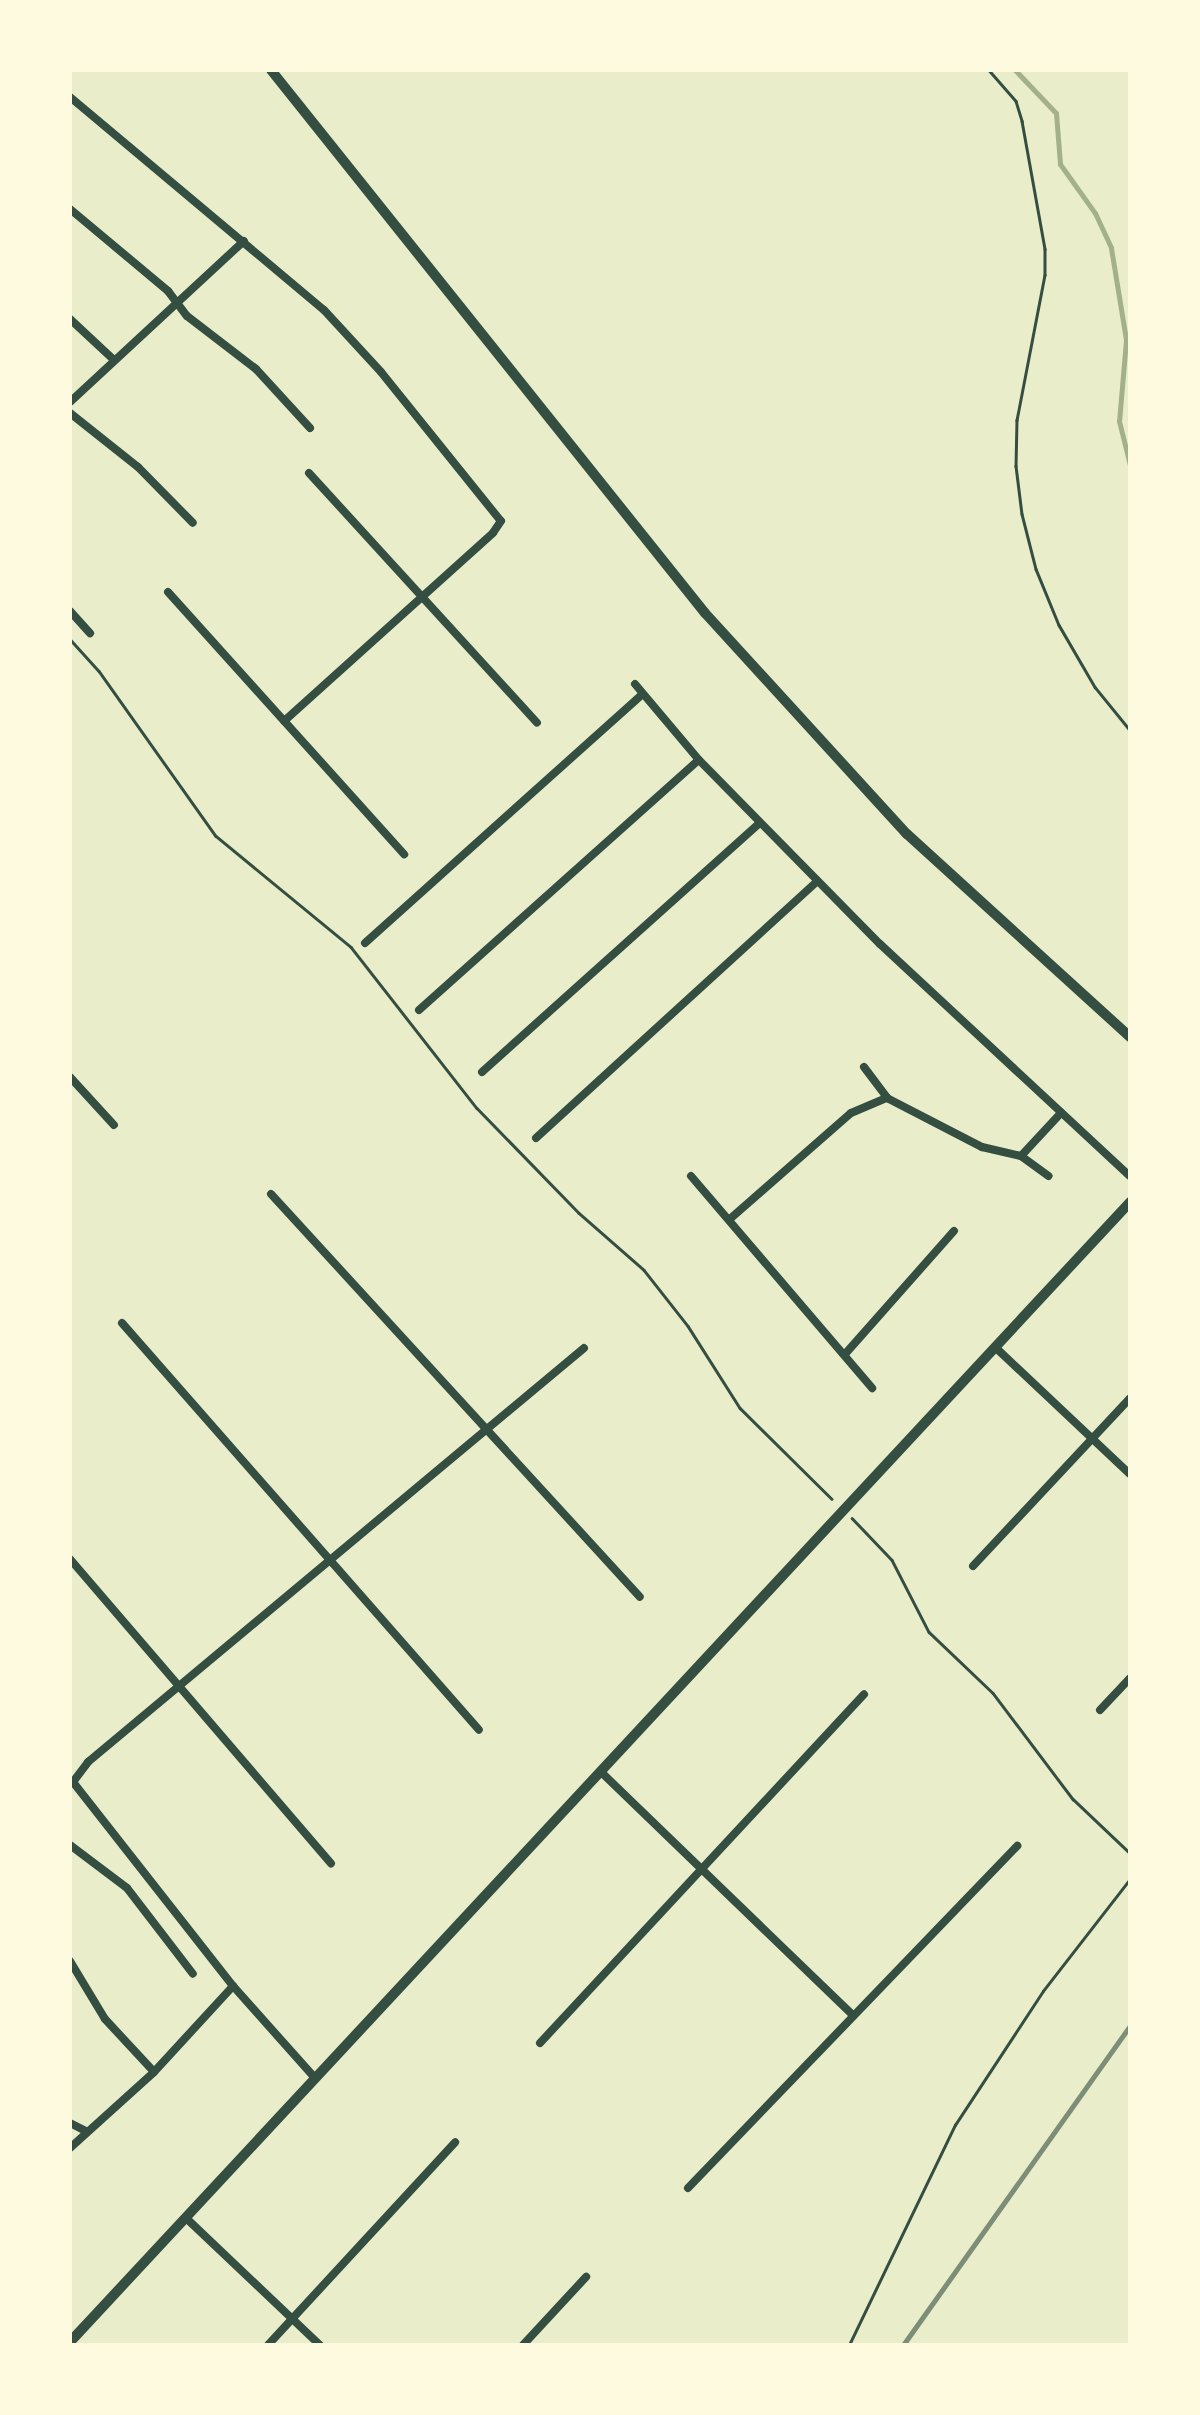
<!DOCTYPE html>
<style>
body{margin:0}
#map{position:relative;width:1200px;height:2415px;overflow:hidden;background:#e9edc9;font-family:Karla,sans-serif}
div>[style]{position:absolute}
.stream>*{height:5px;margin:-2.5px;padding:0 2.5px;transform-origin:2.5px;border-radius:2.5px;background:#a3b18a}
.path>*{height:2.5px;margin:-1.25px;padding:0 1.25px;transform-origin:1.25px;border-radius:1.25px;background:#344e41}
.minor>*{height:8px;margin:-4px;padding:0 4px;transform-origin:4px;border-radius:4px;background:#344e41}
.tertiary>*{height:10px;margin:-5px;padding:0 5px;transform-origin:5px;border-radius:5px;background:#344e41}
.rail>*{height:5px;margin:-2.5px;padding:0 2.5px;transform-origin:2.5px;border-radius:2.5px;background:#7c8e77}
span{translate:-50% -50%;white-space:nowrap;text-align:center;line-height:1.15;-webkit-text-stroke:10px #fefae0;paint-order:stroke}
.frame{position:absolute;inset:0;border:72px solid #fefae0;pointer-events:none}
</style>
<div id="map">
<div class="stream">
<div style="left:1015px;top:70px;width:59px;rotate:46.4deg"></div>
<div style="left:1056px;top:113px;width:51px;rotate:85.5deg"></div>
<div style="left:1060px;top:164px;width:60px;rotate:54.5deg"></div>
<div style="left:1095px;top:213px;width:38px;rotate:65deg"></div>
<div style="left:1111px;top:248px;width:93px;rotate:80.7deg"></div>
<div style="left:1126px;top:340px;width:81px;rotate:94.9deg"></div>
<div style="left:1119px;top:421px;width:45px;rotate:76deg"></div>
</div>
<div class="path">
<div style="left:989px;top:70px;width:41px;rotate:48.9deg"></div>
<div style="left:1016px;top:101px;width:21px;rotate:73deg"></div>
<div style="left:1022px;top:121px;width:130px;rotate:79.8deg"></div>
<div style="left:1045px;top:249px;width:26px;rotate:90deg"></div>
<div style="left:1045px;top:275px;width:148px;rotate:100.9deg"></div>
<div style="left:1017px;top:420px;width:46px;rotate:91.2deg"></div>
<div style="left:1016px;top:466px;width:48px;rotate:82.9deg"></div>
<div style="left:1022px;top:514px;width:57px;rotate:75.7deg"></div>
<div style="left:1036px;top:569px;width:61px;rotate:67.7deg"></div>
<div style="left:1059px;top:625px;width:72px;rotate:59.9deg"></div>
<div style="left:1095px;top:687px;width:55px;rotate:50.9deg"></div>
<div style="left:70px;top:639px;width:43px;rotate:47.8deg"></div>
<div style="left:99px;top:671px;width:202px;rotate:54.7deg"></div>
<div style="left:216px;top:836px;width:175px;rotate:39.4deg"></div>
<div style="left:351px;top:947px;width:204px;rotate:52deg"></div>
<div style="left:477px;top:1108px;width:146px;rotate:45.8deg"></div>
<div style="left:579px;top:1213px;width:86px;rotate:41.2deg"></div>
<div style="left:644px;top:1270px;width:71px;rotate:51.8deg"></div>
<div style="left:688px;top:1326px;width:97px;rotate:57.6deg"></div>
<div style="left:740px;top:1408px;width:129px;rotate:44.7deg"></div>
<div style="left:852px;top:1518px;width:58px;rotate:46.4deg"></div>
<div style="left:892px;top:1560px;width:81px;rotate:62.8deg"></div>
<div style="left:929px;top:1632px;width:88px;rotate:43.6deg"></div>
<div style="left:993px;top:1693px;width:133px;rotate:53deg"></div>
<div style="left:1073px;top:1799px;width:79px;rotate:43.5deg"></div>
<div style="left:849px;top:2345px;width:244px;rotate:-64.3deg"></div>
<div style="left:955px;top:2125px;width:160px;rotate:-56.7deg"></div>
<div style="left:1043px;top:1991px;width:142px;rotate:-52.2deg"></div>
</div>
<div class="minor">
<div style="left:70px;top:97px;width:331px;rotate:40deg"></div>
<div style="left:324px;top:310px;width:84px;rotate:47.4deg"></div>
<div style="left:381px;top:372px;width:191px;rotate:51.2deg"></div>
<div style="left:501px;top:521px;width:14px;rotate:124deg"></div>
<div style="left:493px;top:533px;width:281px;rotate:138deg"></div>
<div style="left:70px;top:209px;width:128px;rotate:39.9deg"></div>
<div style="left:168px;top:291px;width:31px;rotate:53deg"></div>
<div style="left:187px;top:316px;width:87px;rotate:37.5deg"></div>
<div style="left:256px;top:369px;width:80px;rotate:47.5deg"></div>
<div style="left:70px;top:319px;width:60px;rotate:43deg"></div>
<div style="left:70px;top:402px;width:237px;rotate:-42.8deg"></div>
<div style="left:70px;top:413px;width:87px;rotate:38.5deg"></div>
<div style="left:138px;top:467px;width:78px;rotate:45.5deg"></div>
<div style="left:309px;top:473px;width:338px;rotate:47.6deg"></div>
<div style="left:168px;top:592px;width:353px;rotate:48deg"></div>
<div style="left:70px;top:611px;width:30px;rotate:48deg"></div>
<div style="left:635px;top:684px;width:99px;rotate:49.9deg"></div>
<div style="left:699px;top:760px;width:258px;rotate:45.5deg"></div>
<div style="left:880px;top:944px;width:341px;rotate:42.9deg"></div>
<div style="left:365px;top:943px;width:370px;rotate:-41.9deg"></div>
<div style="left:419px;top:1010px;width:375px;rotate:-41.8deg"></div>
<div style="left:864px;top:1067px;width:39px;rotate:53deg"></div>
<div style="left:887px;top:1098px;width:107px;rotate:27.3deg"></div>
<div style="left:982px;top:1147px;width:40px;rotate:13deg"></div>
<div style="left:1021px;top:1156px;width:34px;rotate:36deg"></div>
<div style="left:482px;top:1072px;width:373px;rotate:-41.9deg"></div>
<div style="left:70px;top:1077px;width:65px;rotate:47.5deg"></div>
<div style="left:536px;top:1138px;width:381px;rotate:-42.4deg"></div>
<div style="left:1021px;top:1156px;width:59px;rotate:-47.1deg"></div>
<div style="left:691px;top:1176px;width:279px;rotate:49.5deg"></div>
<div style="left:271px;top:1194px;width:546px;rotate:47.52deg"></div>
<div style="left:731px;top:1218px;width:159px;rotate:-41.2deg"></div>
<div style="left:851px;top:1113px;width:39px;rotate:-23deg"></div>
<div style="left:122px;top:1323px;width:541px;rotate:48.74deg"></div>
<div style="left:995px;top:1347px;width:185px;rotate:43.3deg"></div>
<div style="left:846px;top:1353px;width:163px;rotate:-48.5deg"></div>
<div style="left:70px;top:1559px;width:401px;rotate:49.4deg"></div>
<div style="left:973px;top:1566px;width:230px;rotate:-46.9deg"></div>
<div style="left:1100px;top:1710px;width:44px;rotate:-46.8deg"></div>
<div style="left:600px;top:1771px;width:349px;rotate:44deg"></div>
<div style="left:70px;top:1845px;width:71px;rotate:37deg"></div>
<div style="left:127px;top:1888px;width:108px;rotate:52.5deg"></div>
<div style="left:70px;top:1961px;width:68px;rotate:58.9deg"></div>
<div style="left:105px;top:2019px;width:72px;rotate:47.2deg"></div>
<div style="left:540px;top:2043px;width:476px;rotate:-47.1deg"></div>
<div style="left:315px;top:2078px;width:123px;rotate:-131.7deg"></div>
<div style="left:233px;top:1986px;width:259px;rotate:-128.1deg"></div>
<div style="left:73px;top:1782px;width:25px;rotate:-53deg"></div>
<div style="left:88px;top:1762px;width:646px;rotate:-39.85deg"></div>
<div style="left:70px;top:2123px;width:18px;rotate:27deg"></div>
<div style="left:70px;top:2148px;width:113px;rotate:-42.1deg"></div>
<div style="left:154px;top:2072px;width:117px;rotate:-47.4deg"></div>
<div style="left:688px;top:2188px;width:475px;rotate:-46.1deg"></div>
<div style="left:186px;top:2218px;width:185px;rotate:43.5deg"></div>
<div style="left:268px;top:2345px;width:276px;rotate:-47.3deg"></div>
<div style="left:523px;top:2345px;width:93px;rotate:-47.2deg"></div>
</div>
<div class="tertiary">
<div style="left:271px;top:70px;width:695px;rotate:51.37deg"></div>
<div style="left:705px;top:613px;width:299px;rotate:47.6deg"></div>
<div style="left:907px;top:834px;width:302px;rotate:42.3deg"></div>
<div style="left:70px;top:2342px;width:1557px;rotate:-47.08deg"></div>
</div>
<div class="rail">
<div style="left:903px;top:2345px;width:392px;rotate:-54.6deg"></div>
</div>
<div class="frame"></div>
</div>
